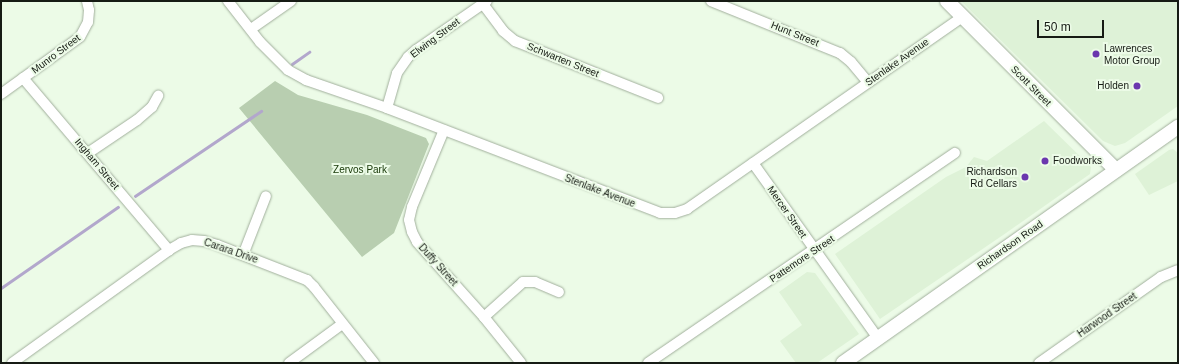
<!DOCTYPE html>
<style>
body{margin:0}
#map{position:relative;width:1179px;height:364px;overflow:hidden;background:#ecfbe7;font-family:Helvetica,sans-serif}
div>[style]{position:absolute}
.built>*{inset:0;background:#def2d7}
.green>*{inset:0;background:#b8ceb0}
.stream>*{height:2.5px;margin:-1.25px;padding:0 1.25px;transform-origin:1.25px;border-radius:1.25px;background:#b2a7cc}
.roads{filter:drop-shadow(0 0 1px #a1af9c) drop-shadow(0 0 1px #a1af9c)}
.street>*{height:10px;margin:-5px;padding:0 5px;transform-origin:5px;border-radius:5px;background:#fff}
.secondary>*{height:14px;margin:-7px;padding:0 7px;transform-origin:7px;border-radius:7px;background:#fff}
.dots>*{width:11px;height:11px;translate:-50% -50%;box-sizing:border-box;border:2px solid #ecfbe7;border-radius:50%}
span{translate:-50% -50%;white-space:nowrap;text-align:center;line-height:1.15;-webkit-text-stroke:4px #ecfbe7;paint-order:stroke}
.street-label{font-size:10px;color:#161b14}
.poi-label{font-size:10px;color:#161b14}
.left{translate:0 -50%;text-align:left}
.right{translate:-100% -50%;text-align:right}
.park-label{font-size:10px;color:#153605}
.frame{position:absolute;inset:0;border:2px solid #161b14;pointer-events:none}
.scale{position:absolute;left:1037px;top:20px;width:67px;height:18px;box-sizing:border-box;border:2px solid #161b14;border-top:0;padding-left:5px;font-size:12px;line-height:14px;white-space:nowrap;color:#161b14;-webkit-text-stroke:3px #ecfbe7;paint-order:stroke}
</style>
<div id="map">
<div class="built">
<div style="clip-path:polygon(961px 1px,1178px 1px,1178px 106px,1125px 143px,1115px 146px,1103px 141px)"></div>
<div style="clip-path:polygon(1044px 121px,1091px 167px,1090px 174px,1006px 233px,880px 319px,835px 254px,946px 177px,966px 167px,974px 157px,987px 161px)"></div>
<div style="clip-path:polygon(1173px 149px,1178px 153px,1178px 181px,1149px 195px,1135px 174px,1169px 150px)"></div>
<div style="clip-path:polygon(807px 272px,815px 273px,859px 334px,817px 363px,796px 363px,780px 341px,802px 325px,779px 292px)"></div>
</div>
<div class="green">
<div style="clip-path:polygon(275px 81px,298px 95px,367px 115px,426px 138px,429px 144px,394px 233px,362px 257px,239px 108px)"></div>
</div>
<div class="stream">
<div style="left:292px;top:64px;width:21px;rotate:-35deg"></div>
<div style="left:135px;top:196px;width:152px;rotate:-34deg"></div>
<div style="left:1px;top:288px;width:142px;rotate:-34.7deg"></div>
</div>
<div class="roads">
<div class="street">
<div style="left:228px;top:1px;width:52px;rotate:52deg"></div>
<div style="left:260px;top:42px;width:40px;rotate:45deg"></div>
<div style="left:288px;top:70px;width:21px;rotate:29deg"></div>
<div style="left:306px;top:80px;width:86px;rotate:19.1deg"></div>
<div style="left:387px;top:108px;width:292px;rotate:21deg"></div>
<div style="left:660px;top:213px;width:15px"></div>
<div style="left:675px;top:213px;width:13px;rotate:-18deg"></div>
<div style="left:687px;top:209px;width:335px;rotate:-34.9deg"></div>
<div style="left:711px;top:1px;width:139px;rotate:22deg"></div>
<div style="left:840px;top:53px;width:14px;rotate:39deg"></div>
<div style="left:851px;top:62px;width:26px;rotate:50deg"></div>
<div style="left:483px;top:4px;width:34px;rotate:53deg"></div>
<div style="left:503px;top:31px;width:16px;rotate:40deg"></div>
<div style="left:515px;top:41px;width:154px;rotate:21.7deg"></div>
<div style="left:251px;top:29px;width:49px;rotate:-35deg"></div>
<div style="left:23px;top:78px;width:226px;rotate:49.7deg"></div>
<div style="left:1px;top:94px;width:97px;rotate:-35.8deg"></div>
<div style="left:80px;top:37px;width:17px;rotate:-62deg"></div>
<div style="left:88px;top:22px;width:12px;rotate:-85deg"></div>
<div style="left:89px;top:10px;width:9px;rotate:-103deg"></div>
<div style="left:387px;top:108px;width:36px;rotate:-74deg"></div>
<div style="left:397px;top:73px;width:19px;rotate:-55deg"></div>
<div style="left:408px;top:57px;width:11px;rotate:-41deg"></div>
<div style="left:416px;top:50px;width:86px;rotate:-34.6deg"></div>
<div style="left:444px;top:130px;width:83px;rotate:112.6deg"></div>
<div style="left:412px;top:207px;width:13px;rotate:103deg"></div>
<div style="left:409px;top:220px;width:12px;rotate:76deg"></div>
<div style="left:412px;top:232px;width:11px;rotate:63deg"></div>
<div style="left:417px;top:242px;width:101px;rotate:48.2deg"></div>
<div style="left:484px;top:317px;width:59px;rotate:51.2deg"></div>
<div style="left:88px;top:153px;width:59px;rotate:-34deg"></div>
<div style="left:137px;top:120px;width:20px;rotate:-41deg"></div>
<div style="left:152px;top:107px;width:13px;rotate:-61deg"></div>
<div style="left:753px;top:163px;width:215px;rotate:54.5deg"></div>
<div style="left:243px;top:255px;width:63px;rotate:-68.7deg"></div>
<div style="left:484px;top:317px;width:52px;rotate:-41.9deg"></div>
<div style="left:523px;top:282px;width:12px"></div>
<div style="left:535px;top:282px;width:26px;rotate:23deg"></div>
<div style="left:12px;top:363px;width:193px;rotate:-35.7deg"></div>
<div style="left:169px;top:250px;width:14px;rotate:-30deg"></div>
<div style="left:181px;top:243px;width:11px;rotate:-15deg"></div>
<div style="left:192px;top:240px;width:12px;rotate:5deg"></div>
<div style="left:204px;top:241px;width:14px;rotate:17deg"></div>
<div style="left:217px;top:245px;width:97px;rotate:21.3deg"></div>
<div style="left:307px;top:280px;width:10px;rotate:45deg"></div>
<div style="left:314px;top:287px;width:97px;rotate:51.7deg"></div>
<div style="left:289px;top:363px;width:66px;rotate:-36.3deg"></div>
<div style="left:648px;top:363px;width:372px;rotate:-34.4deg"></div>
<div style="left:1039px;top:363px;width:149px;rotate:-35.2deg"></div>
<div style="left:1161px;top:277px;width:18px;rotate:-22deg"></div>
</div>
<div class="secondary">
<div style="left:947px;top:1px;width:239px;rotate:45deg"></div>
<div style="left:843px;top:363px;width:410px;rotate:-35.2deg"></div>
</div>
</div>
<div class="dots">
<div style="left:1096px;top:54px;background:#6b37ae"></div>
<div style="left:1137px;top:86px;background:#6b37ae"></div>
<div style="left:1045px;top:161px;background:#6b37ae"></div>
<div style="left:1025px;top:177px;background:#6b37ae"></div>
</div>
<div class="street-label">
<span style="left:795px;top:34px;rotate:22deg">Hunt Street</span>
<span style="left:435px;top:38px;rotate:-37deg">Elwing Street</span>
<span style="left:56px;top:54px;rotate:-37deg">Munro Street</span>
<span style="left:563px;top:60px;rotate:22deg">Schwarten Street</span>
<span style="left:897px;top:62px;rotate:-35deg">Stenlake Avenue</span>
<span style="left:1031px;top:86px;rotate:45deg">Scott Street</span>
<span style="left:97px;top:164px;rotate:50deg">Ingham Street</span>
<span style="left:600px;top:191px;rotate:21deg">Stenlake Avenue</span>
<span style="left:787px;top:212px;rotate:55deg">Mercer Street</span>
<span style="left:1010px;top:245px;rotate:-35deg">Richardson Road</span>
<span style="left:231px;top:251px;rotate:19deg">Carara Drive</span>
<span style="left:802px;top:259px;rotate:-34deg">Pattemore Street</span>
<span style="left:438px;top:265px;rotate:48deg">Duffy Street</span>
<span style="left:1107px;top:315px;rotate:-35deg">Harwood Street</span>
</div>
<div class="poi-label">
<span class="left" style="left:1104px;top:54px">Lawrences<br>Motor Group</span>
<span class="right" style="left:1129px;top:86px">Holden</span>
<span class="left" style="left:1053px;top:161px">Foodworks</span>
<span class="right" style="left:1017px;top:177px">Richardson<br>Rd Cellars</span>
</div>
<div class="park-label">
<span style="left:360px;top:170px">Zervos Park</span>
</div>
<div class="frame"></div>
<div class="scale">50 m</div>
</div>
